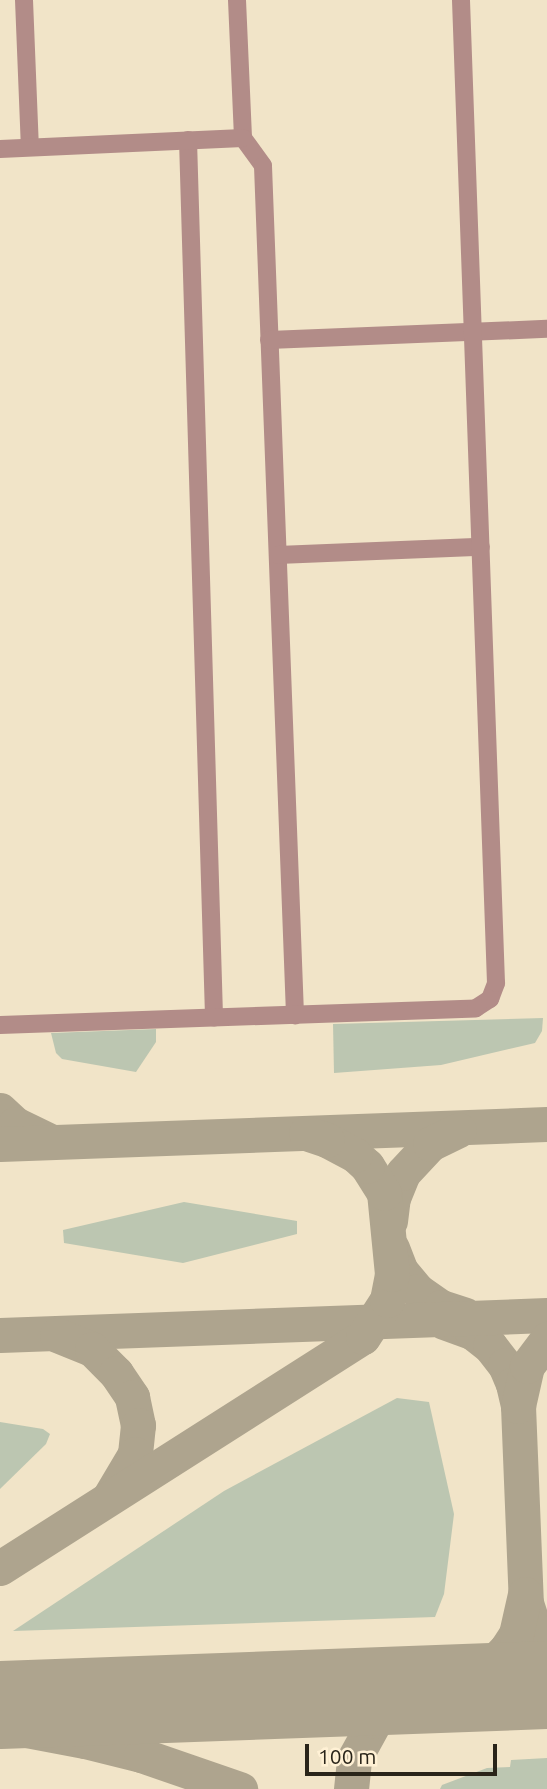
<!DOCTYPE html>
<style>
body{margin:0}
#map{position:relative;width:547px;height:1789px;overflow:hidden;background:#f1e4c8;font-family:Ubuntu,sans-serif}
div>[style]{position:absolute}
.green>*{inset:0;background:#bcc6b1}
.taxiway>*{height:35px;margin:-17.5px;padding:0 17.5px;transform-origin:17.5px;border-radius:17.5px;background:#aea48e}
.runway>*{height:88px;margin:-44px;padding:0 44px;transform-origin:44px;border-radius:44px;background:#aea48e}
.minor>*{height:18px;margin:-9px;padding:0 9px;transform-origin:9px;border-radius:9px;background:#b28c88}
span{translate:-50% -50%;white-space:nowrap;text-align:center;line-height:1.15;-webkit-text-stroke:7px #fff1d5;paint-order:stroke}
.scale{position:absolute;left:305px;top:1744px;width:192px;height:32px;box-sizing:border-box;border:4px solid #292419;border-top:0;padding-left:9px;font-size:21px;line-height:24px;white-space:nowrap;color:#292419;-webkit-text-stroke:5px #fff1d5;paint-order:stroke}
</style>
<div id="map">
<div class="green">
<div style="clip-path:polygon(543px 1018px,542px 1031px,535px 1043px,441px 1065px,334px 1073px,333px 1024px)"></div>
<div style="clip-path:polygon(156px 1029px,156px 1042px,136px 1072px,62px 1059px,56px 1053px,51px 1033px)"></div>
<div style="clip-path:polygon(184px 1202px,297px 1221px,297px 1234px,183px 1263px,64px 1243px,63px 1230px)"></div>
<div style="clip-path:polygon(397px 1398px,429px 1402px,454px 1514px,444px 1594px,435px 1617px,13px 1631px,224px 1491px)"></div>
<div style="clip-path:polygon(0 1422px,43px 1429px,50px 1434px,46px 1444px,0 1489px)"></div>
<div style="clip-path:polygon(547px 1758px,547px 1789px,440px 1789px,442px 1785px,487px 1768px,510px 1767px,511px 1760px)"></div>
</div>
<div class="taxiway">
<div style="left:0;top:1110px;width:21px;rotate:43deg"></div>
<div style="left:15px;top:1124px;width:39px;rotate:26deg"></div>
<div style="left:0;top:1144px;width:547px;rotate:-2.09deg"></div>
<div style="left:390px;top:1221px;width:23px;rotate:-83deg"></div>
<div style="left:393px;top:1198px;width:27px;rotate:-68deg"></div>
<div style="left:403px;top:1173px;width:40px;rotate:-47deg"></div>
<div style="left:430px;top:1144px;width:32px;rotate:-26deg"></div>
<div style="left:392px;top:1248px;width:25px;rotate:69deg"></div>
<div style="left:401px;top:1271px;width:26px;rotate:50deg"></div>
<div style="left:418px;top:1291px;width:28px;rotate:35deg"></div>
<div style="left:441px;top:1307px;width:25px;rotate:18deg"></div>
<div style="left:444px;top:1322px;width:30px;rotate:20deg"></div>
<div style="left:472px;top:1332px;width:23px;rotate:38deg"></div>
<div style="left:490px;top:1346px;width:24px;rotate:52deg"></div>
<div style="left:505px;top:1365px;width:21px;rotate:67deg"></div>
<div style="left:513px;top:1384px;width:23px;rotate:77deg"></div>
<div style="left:518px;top:1406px;width:197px;rotate:87.7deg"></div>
<div style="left:526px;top:1603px;width:26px;rotate:72deg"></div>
<div style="left:534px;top:1628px;width:24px;rotate:57deg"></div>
<div style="left:0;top:1335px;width:547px;rotate:-2.09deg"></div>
<div style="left:57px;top:1335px;width:38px;rotate:22deg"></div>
<div style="left:92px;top:1349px;width:34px;rotate:45deg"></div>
<div style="left:116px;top:1373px;width:29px;rotate:56deg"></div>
<div style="left:132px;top:1397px;width:29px;rotate:78deg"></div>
<div style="left:138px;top:1425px;width:29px;rotate:96deg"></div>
<div style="left:135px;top:1454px;width:49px;rotate:120.8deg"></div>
<div style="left:518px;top:1406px;width:41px;rotate:-77.3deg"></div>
<div style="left:527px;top:1366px;width:34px;rotate:-53deg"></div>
<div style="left:0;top:1568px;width:430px;rotate:-32.5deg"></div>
<div style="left:363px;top:1337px;width:44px;rotate:-57deg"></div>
<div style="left:387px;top:1300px;width:26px;rotate:-79deg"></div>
<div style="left:392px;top:1274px;width:81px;rotate:-95.6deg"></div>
<div style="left:384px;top:1193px;width:32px;rotate:-122deg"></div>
<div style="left:367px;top:1166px;width:16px;rotate:-137deg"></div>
<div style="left:355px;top:1155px;width:32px;rotate:-152deg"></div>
<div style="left:327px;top:1140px;width:22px;rotate:-162deg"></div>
<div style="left:471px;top:1683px;width:77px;rotate:-9deg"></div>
<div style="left:0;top:1725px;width:86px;rotate:10.7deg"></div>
<div style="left:85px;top:1741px;width:58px;rotate:14deg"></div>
<div style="left:141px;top:1755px;width:105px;rotate:19deg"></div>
<div style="left:351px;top:1789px;width:30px;rotate:-84deg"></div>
<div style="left:354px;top:1759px;width:43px;rotate:-61.1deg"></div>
<div style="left:375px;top:1721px;width:45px;rotate:-33.3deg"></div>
<div style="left:413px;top:1696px;width:56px;rotate:-15.5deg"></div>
<div style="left:467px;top:1681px;width:25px;rotate:-32deg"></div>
<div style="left:488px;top:1668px;width:28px;rotate:-46deg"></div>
<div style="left:507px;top:1648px;width:17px;rotate:-57deg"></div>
<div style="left:516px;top:1634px;width:41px;rotate:-77.3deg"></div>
</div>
<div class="runway">
<div style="left:0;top:1705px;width:547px;rotate:-2.09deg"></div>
</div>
<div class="minor">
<div style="left:24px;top:0;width:147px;rotate:87.7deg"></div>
<div style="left:237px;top:0;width:138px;rotate:87.5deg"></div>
<div style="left:243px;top:138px;width:34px;rotate:54deg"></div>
<div style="left:263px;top:166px;width:850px;rotate:87.84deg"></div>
<div style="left:188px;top:140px;width:878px;rotate:88.3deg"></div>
<div style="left:0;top:149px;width:243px;rotate:-2.6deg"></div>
<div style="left:269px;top:340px;width:278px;rotate:-2.3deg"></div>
<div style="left:278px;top:555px;width:203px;rotate:-2.3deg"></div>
<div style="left:0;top:1025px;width:476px;rotate:-2deg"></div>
<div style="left:476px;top:1008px;width:17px;rotate:-33deg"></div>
<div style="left:490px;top:999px;width:17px;rotate:-69deg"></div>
<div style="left:496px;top:983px;width:984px;rotate:-92.04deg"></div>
</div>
<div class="scale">100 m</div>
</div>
